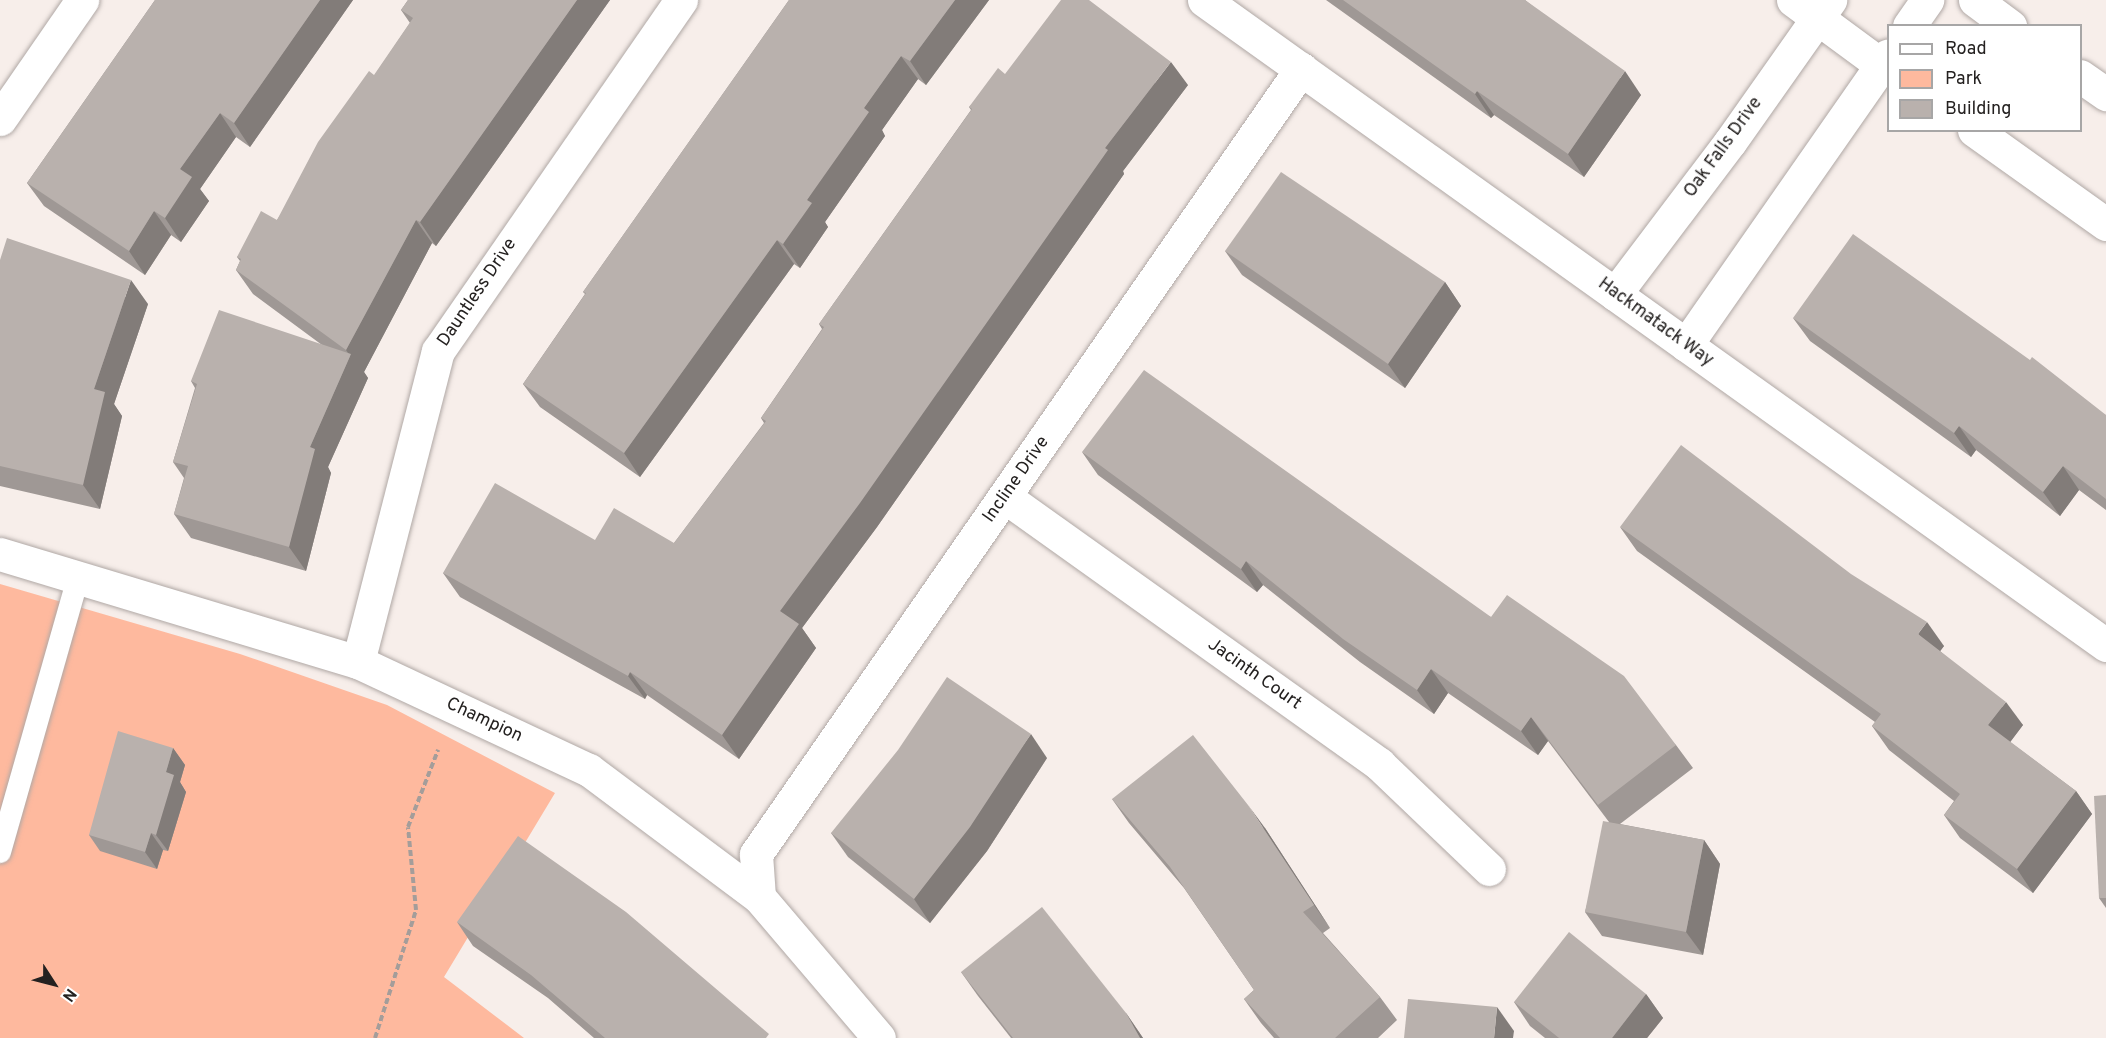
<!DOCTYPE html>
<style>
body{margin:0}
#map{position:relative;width:2106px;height:1038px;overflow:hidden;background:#f7eeea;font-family:Overpass,sans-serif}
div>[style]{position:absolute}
.green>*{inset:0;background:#feb99e}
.path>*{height:4px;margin-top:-2px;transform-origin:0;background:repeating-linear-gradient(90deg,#a49d9a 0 6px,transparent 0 9px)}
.roads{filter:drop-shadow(0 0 2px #b0a8a5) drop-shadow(0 0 2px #b0a8a5)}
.service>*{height:22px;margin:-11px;padding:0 11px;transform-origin:11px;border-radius:11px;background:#fff}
.minor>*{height:33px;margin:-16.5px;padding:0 16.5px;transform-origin:16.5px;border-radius:16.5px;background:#fff}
.secondary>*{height:33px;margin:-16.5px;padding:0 16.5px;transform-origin:16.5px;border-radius:16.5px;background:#fff}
.wall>*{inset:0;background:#9f9895}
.shaded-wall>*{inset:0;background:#827c79}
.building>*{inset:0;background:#b9b1ad}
span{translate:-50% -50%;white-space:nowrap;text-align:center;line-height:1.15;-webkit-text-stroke:5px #fff;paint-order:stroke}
.street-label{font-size:18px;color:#242120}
.legend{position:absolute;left:1887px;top:24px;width:195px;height:108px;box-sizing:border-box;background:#fff;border:2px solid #a7a6a6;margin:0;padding:8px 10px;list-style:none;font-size:18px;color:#242120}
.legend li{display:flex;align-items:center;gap:12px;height:30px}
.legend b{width:30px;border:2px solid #a7a6a6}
.north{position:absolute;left:24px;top:954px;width:60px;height:60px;-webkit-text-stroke:4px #fff;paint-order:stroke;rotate:126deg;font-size:16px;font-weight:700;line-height:24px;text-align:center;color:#242120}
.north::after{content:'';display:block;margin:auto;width:21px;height:27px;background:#242120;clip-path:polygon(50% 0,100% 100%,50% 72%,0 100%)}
</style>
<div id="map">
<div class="green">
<div style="clip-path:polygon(0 584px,240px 654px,387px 705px,555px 793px,444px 977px,524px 1038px,0 1038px)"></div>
</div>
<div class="path">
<div style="left:375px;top:1038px;width:134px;rotate:-72.2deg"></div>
<div style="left:416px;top:910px;width:83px;rotate:-95.5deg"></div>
<div style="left:408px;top:827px;width:83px;rotate:-68.7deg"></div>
</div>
<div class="roads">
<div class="service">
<div style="left:0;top:852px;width:285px;rotate:-74.1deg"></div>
</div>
<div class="minor">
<div style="left:1204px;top:0;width:1109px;rotate:35.57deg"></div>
<div style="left:1909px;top:26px;width:32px;rotate:-55deg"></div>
<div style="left:0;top:119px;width:145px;rotate:-55.4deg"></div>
<div style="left:1615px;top:294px;width:191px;rotate:-52.9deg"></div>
<div style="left:1730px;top:142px;width:174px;rotate:-54.8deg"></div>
<div style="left:1686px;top:345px;width:353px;rotate:-55.1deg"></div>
<div style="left:1005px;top:497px;width:460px;rotate:35.5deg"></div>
<div style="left:1379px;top:764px;width:152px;rotate:43.7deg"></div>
<div style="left:0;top:554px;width:374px;rotate:16.8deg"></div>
<div style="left:358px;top:662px;width:255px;rotate:25.1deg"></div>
<div style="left:589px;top:770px;width:212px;rotate:36.8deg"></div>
<div style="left:759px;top:897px;width:185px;rotate:49.6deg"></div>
<div style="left:358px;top:662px;width:321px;rotate:-75.6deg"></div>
<div style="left:438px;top:351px;width:427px;rotate:-55.3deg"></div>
<div style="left:759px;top:897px;width:43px;rotate:-94deg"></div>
<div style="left:756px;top:854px;width:956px;rotate:-55.23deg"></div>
</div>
<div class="secondary">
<div style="left:1793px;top:0;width:118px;rotate:36.4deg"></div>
<div style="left:1975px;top:0;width:44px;rotate:36.6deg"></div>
<div style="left:2080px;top:76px;width:32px;rotate:35deg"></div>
<div style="left:1974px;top:130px;width:162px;rotate:35.5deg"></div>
</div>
</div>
<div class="wall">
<div style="clip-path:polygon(155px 0,353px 0,250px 147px,236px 137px,200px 189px,209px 201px,181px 242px,171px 235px,145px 275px,44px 206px,27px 183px)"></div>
<div style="clip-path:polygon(408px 0,610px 0,436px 246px,432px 243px,364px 372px,368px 378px,328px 467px,331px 473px,306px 571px,191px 538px,174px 514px,184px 478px,173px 462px,195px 388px,191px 381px,322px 345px,253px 294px,236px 270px,240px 261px,237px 257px,277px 220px,410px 23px,401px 10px)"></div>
<div style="clip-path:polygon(789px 0,989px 0,926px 85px,918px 79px,882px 130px,885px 136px,825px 222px,828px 227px,800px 268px,794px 264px,640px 477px,540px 407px,523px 384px,585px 294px,583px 292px)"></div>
<div style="clip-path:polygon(1326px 0,1525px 0,1641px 95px,1584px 177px,1494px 115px,1491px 118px)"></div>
<div style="clip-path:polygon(1005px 74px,1188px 85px,1123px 171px,1124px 174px,877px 527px,802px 628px,816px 648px,739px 759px,647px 695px,645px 699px,460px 597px,443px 573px,595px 540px,674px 543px,764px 423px,761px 418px,822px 329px,819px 324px,971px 110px,969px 107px)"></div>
<div style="clip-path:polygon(1225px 251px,1445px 282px,1461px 306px,1405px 388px,1242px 275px)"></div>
<div style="clip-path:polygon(0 260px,148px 304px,114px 404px,122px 416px,100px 509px,0 486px)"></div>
<div style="clip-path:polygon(1793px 318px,2106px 415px,2106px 510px,2079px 490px,2060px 516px,1976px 450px,1971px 457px,1810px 341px)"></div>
<div style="clip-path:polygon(1082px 452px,1491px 617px,1676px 745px,1693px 768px,1620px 824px,1704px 840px,1720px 864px,1703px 955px,1602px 936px,1585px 912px,1609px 822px,1548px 741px,1538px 755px,1448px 693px,1434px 714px,1360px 662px,1263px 585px,1257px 592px,1098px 475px)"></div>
<div style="clip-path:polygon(1620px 527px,1944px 646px,1940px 651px,2023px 725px,2010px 742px,2076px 791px,2092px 814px,2033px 893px,1960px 838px,1944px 815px,1954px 801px,1889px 750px,1872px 726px,1875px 722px,1637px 551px)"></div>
<div style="clip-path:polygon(173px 748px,185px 765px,180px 782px,186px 792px,168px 851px,163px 850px,157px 869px,100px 851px,89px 835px)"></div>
<div style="clip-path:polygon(1047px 758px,987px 851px,930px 923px,848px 857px,831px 833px)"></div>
<div style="clip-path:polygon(2106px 795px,2106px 908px,2099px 898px)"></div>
<div style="clip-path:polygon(1112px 799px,1265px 828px,1330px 928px,1323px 933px,1380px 997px,1397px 1020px,1378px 1038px,1274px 1038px,1261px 1023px,1244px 999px,1254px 990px,1184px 888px,1129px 823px)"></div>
<div style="clip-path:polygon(457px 922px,766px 1038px,594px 1038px,548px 998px,473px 946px)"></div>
<div style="clip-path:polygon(961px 972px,1126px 1013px,1143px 1038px,1011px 1038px,978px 996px)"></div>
<div style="clip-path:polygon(1646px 994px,1663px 1018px,1647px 1038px,1545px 1038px,1530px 1026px,1514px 1002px)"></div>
</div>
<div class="shaded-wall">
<div style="clip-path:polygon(320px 0,353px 0,250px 147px,234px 123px)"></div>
<div style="clip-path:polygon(577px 0,610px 0,436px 246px,420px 222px)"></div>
<div style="clip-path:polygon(955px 0,989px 0,926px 85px,910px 61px)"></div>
<div style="clip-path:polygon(901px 56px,918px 79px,882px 130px,885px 136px,825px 222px,828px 227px,800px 268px,783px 244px,807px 200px,864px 108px)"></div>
<div style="clip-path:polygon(1171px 62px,1188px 85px,1123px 171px,1124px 174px,877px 527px,802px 628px,816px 648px,739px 759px,722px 735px,780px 611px,1105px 148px)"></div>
<div style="clip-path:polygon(1625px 71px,1641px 95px,1584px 177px,1568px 154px)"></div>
<div style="clip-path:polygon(1477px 91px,1494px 115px,1491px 118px,1475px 94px)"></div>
<div style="clip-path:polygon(220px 113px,236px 137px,200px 189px,209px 201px,181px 242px,165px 218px,180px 169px)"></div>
<div style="clip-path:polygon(154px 211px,171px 235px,145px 275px,129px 251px)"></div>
<div style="clip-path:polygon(416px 220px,432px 243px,364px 372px,368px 378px,328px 467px,331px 473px,306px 571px,289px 547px,310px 447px,350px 356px,346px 350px)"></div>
<div style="clip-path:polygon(777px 240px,794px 264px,640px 477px,624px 453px)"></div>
<div style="clip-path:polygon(131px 280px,148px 304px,114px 404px,122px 416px,100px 509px,83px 485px,94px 389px)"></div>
<div style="clip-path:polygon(1445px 282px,1461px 306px,1405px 388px,1388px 364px)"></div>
<div style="clip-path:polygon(1959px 426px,1976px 450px,1971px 457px,1954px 433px)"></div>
<div style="clip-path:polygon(2063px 466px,2079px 490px,2060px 516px,2043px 492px)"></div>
<div style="clip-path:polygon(1246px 561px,1263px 585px,1257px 592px,1241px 569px)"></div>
<div style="clip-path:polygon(1927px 622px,1944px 646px,1935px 658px,1918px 634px)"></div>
<div style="clip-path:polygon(1431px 669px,1448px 693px,1434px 714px,1417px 690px)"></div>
<div style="clip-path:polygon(630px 672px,647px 695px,645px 699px,628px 676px)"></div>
<div style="clip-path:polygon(2006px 702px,2023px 725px,2005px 749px,1988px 725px)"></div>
<div style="clip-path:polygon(1531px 717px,1548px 741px,1538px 755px,1521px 731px)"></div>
<div style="clip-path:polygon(1031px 734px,1047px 758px,987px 851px,930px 923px,914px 899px)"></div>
<div style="clip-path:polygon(173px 748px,185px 765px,180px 782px,186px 792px,168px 851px,156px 835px,166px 772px)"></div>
<div style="clip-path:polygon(2076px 791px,2092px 814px,2033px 893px,2017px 869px)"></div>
<div style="clip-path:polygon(1248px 805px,1265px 828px,1330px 928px,1314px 905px)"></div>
<div style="clip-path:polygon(151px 833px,163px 850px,157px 869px,145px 852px)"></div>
<div style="clip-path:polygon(1704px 840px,1720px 864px,1703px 955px,1686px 932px)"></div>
<div style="clip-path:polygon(1646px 994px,1663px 1018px,1647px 1038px,1612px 1038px)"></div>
<div style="clip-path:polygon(1497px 1007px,1514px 1031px,1513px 1038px,1494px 1038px)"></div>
<div style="clip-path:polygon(1126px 1013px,1143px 1038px,1140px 1038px)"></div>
</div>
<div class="building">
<div style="clip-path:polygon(155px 0,320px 0,234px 123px,220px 113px,180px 169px,192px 177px,165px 218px,154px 211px,129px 251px,27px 183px)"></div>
<div style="clip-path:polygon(408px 0,577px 0,420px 222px,416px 220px,346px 350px,236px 270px,241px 259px,237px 257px,261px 211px,277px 220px,318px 142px,369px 71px,374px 75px,413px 18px,401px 10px)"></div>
<div style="clip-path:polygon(789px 0,955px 0,910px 61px,901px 56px,864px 108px,869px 112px,807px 200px,812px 203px,783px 244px,777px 240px,624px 453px,523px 384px,586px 293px,583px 292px)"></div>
<div style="clip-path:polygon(1061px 0,1089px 0,1171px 62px,1105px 148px,1108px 150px,860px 503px,780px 611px,799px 624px,722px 735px,630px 672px,628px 676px,443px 573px,495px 483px,595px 540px,614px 508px,674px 543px,766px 421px,761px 418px,824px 327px,819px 324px,972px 109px,969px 107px,998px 68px,1005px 74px)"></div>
<div style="clip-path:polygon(1343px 0,1525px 0,1625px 71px,1568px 154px,1477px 91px,1475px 94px)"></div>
<div style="clip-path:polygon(1281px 172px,1445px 282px,1388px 364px,1225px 251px)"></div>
<div style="clip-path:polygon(1853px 234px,2030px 360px,2032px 357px,2106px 415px,2106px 499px,2063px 466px,2043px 492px,1959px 426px,1954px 433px,1793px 318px)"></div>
<div style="clip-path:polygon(7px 238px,131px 280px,94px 389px,105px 392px,83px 485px,0 466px,0 260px)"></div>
<div style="clip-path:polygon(219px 310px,351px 354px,310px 447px,315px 449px,289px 547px,174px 514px,188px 466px,173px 462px,197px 384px,191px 381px)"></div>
<div style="clip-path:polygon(1144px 370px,1491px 617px,1507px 595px,1624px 676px,1676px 745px,1598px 805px,1531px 717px,1521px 731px,1431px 669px,1417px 690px,1343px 639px,1246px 561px,1241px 569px,1082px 452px)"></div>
<div style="clip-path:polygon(1681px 445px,1851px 574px,1927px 622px,1918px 634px,2006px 702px,1988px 725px,2076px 791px,2017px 869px,1944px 815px,1960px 794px,1872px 726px,1881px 714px,1620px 527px)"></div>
<div style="clip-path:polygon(947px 677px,1031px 734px,970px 827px,914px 899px,831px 833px,898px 750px)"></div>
<div style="clip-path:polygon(118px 731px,173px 748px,166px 772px,174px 775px,156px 835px,151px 833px,145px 852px,89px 835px)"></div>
<div style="clip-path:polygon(1193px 735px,1248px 805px,1314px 905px,1303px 912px,1380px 997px,1335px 1038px,1280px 1038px,1244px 999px,1254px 990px,1170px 867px,1112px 799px)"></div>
<div style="clip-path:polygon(2106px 795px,2106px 898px,2099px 898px,2094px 796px)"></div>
<div style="clip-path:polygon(1603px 821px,1704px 840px,1686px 932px,1585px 912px)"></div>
<div style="clip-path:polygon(518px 836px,626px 912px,769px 1034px,766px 1038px,605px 1038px,531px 975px,457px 922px)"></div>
<div style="clip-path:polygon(1042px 907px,1126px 1013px,1140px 1038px,1013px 1038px,961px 972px)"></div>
<div style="clip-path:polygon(1569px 932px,1646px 994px,1612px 1038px,1559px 1038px,1514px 1002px)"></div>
<div style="clip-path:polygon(1408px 999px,1497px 1007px,1494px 1038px,1404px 1038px)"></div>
</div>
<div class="street-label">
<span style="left:1724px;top:148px;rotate:-54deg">Oak Falls Drive</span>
<span style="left:478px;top:293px;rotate:-56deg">Dauntless Drive</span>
<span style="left:1655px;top:323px;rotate:36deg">Hackmatack Way</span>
<span style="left:1017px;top:480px;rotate:-55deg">Incline Drive</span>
<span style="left:1254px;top:675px;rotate:35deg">Jacinth Court</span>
<span style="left:484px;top:721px;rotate:25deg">Champion</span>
</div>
<ul class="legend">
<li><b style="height:8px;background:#fff"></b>Road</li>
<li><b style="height:16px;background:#feb99e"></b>Park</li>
<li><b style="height:16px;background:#b9b1ad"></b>Building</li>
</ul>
<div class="north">N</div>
</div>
